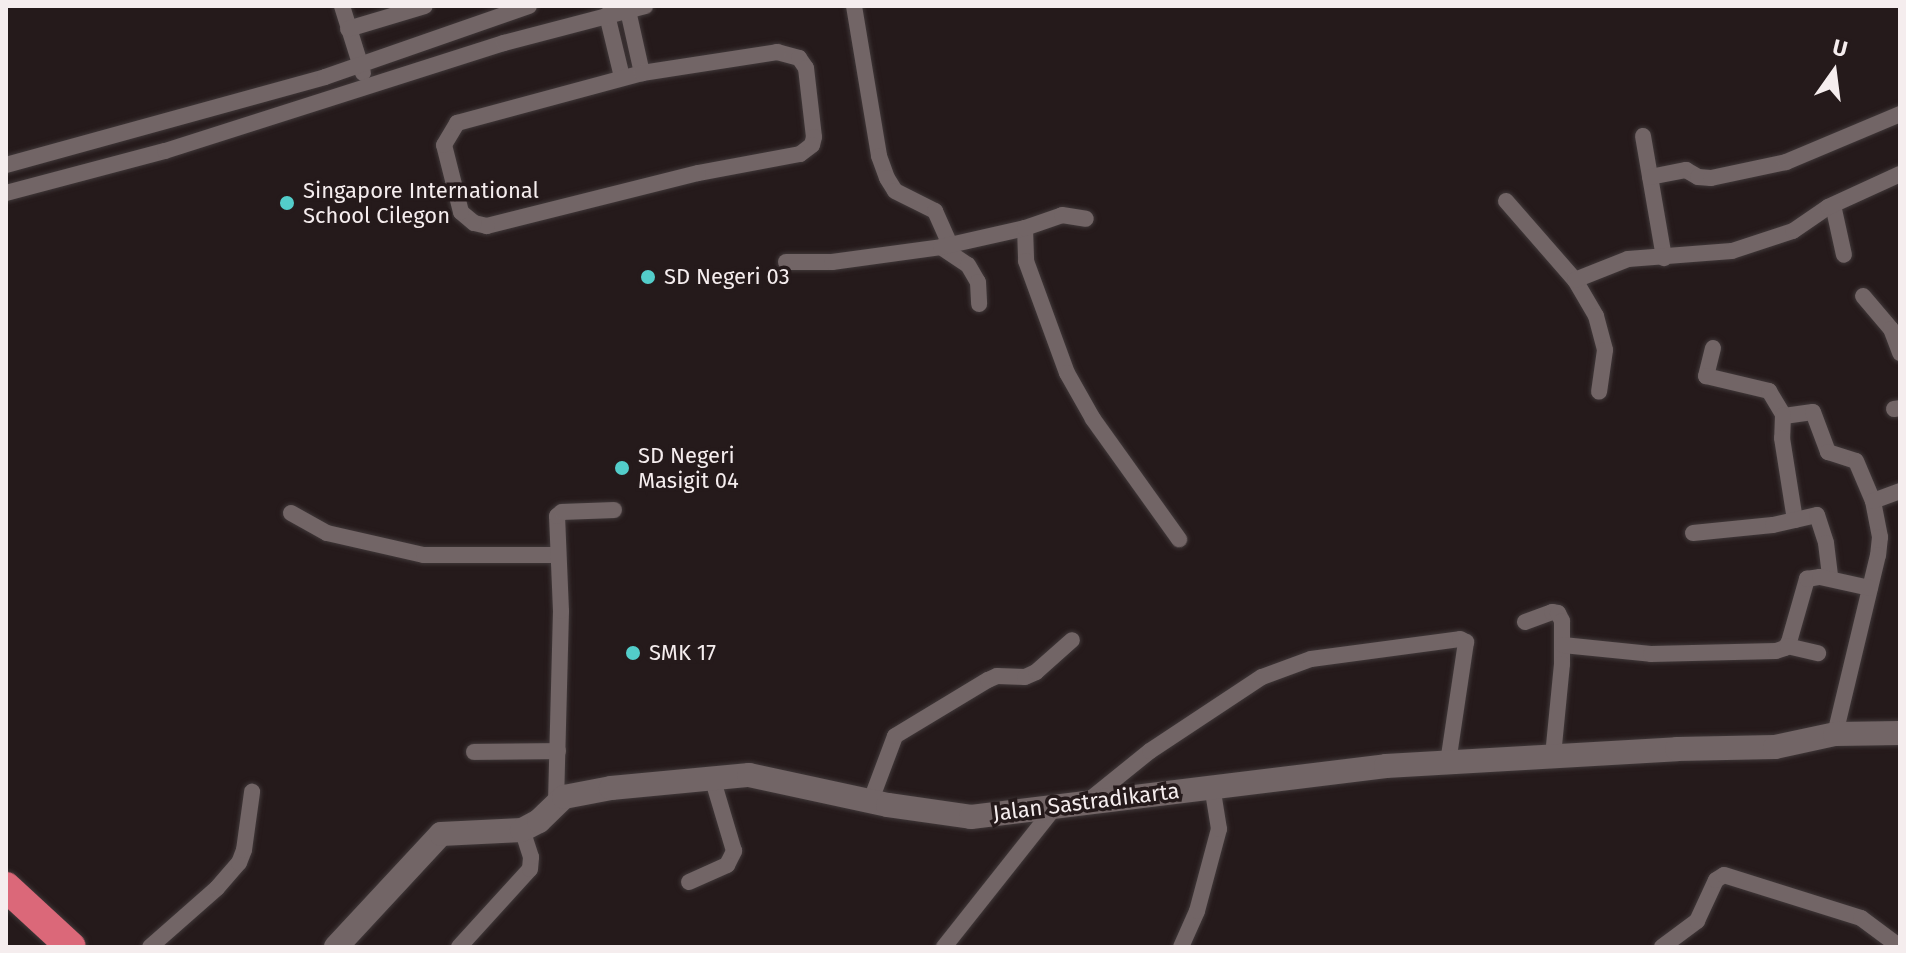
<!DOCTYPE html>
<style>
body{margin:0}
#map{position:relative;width:1906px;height:953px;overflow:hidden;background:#251a1b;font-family:"Fira Sans",sans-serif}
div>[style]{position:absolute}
.roads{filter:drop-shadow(0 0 2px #403839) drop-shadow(0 0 2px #403839)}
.street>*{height:16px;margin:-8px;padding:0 8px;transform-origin:8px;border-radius:8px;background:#726566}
.secondary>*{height:24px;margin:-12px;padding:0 12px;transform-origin:12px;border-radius:12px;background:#726566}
.highway>*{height:30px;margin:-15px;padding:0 15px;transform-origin:15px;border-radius:15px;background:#db6879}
.dots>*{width:22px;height:22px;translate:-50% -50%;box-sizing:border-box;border:4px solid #251a1b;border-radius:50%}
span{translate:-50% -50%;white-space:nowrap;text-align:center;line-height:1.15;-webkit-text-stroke:7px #251a1b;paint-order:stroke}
.poi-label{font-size:22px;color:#f5edee}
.left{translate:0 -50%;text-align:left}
.street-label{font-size:22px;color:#f5edee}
.frame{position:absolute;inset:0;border:8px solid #f5edee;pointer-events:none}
.north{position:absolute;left:1794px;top:32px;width:80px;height:80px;-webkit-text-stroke:6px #251a1b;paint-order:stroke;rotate:14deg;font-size:22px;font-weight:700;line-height:32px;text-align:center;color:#f5edee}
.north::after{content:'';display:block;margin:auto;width:28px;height:36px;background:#f5edee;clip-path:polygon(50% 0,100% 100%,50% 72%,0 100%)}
</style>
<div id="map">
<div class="roads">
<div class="street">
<div style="left:342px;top:6px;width:70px;rotate:72.6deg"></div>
<div style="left:627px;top:6px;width:69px;rotate:77.4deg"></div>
<div style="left:854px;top:6px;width:152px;rotate:80.5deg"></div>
<div style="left:879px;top:156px;width:23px;rotate:70deg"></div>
<div style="left:887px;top:178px;width:15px;rotate:58deg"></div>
<div style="left:895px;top:191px;width:45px;rotate:26.6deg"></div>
<div style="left:935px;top:211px;width:37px;rotate:66deg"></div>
<div style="left:607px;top:15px;width:64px;rotate:76.4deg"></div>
<div style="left:348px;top:29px;width:80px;rotate:-16.6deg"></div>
<div style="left:777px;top:52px;width:23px;rotate:15deg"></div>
<div style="left:799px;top:58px;width:12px;rotate:55deg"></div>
<div style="left:806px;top:68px;width:69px;rotate:83.4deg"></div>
<div style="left:814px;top:137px;width:8px;rotate:104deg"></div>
<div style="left:812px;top:145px;width:15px;rotate:143deg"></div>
<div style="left:800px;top:154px;width:104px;rotate:169.4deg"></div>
<div style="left:698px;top:173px;width:218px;rotate:165.9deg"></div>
<div style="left:487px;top:226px;width:13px;rotate:-167deg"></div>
<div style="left:474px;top:223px;width:17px;rotate:-140deg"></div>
<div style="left:461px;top:212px;width:69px;rotate:-104.2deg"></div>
<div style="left:444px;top:145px;width:26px;rotate:-59deg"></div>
<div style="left:457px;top:123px;width:192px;rotate:-15.1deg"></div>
<div style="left:642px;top:73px;width:137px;rotate:-8.8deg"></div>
<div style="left:1643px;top:136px;width:124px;rotate:80.2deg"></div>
<div style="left:6px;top:165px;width:331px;rotate:-15.4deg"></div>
<div style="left:325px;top:77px;width:216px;rotate:-19.2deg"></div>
<div style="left:1650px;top:177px;width:37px;rotate:-11deg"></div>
<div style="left:1686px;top:170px;width:14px;rotate:30deg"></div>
<div style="left:1698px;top:177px;width:13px;rotate:4deg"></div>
<div style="left:1711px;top:178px;width:77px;rotate:-12deg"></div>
<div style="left:1786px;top:162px;width:124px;rotate:-22.8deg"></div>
<div style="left:6px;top:193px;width:164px;rotate:-14.8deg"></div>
<div style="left:165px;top:151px;width:356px;rotate:-17.7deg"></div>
<div style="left:504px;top:43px;width:146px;rotate:-14.7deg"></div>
<div style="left:1506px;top:201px;width:105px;rotate:48.9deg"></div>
<div style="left:1575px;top:280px;width:42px;rotate:59.7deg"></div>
<div style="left:1596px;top:316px;width:35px;rotate:75deg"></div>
<div style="left:1605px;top:350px;width:42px;rotate:98.1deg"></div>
<div style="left:1833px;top:205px;width:51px;rotate:77.6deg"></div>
<div style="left:1025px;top:228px;width:33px;rotate:88deg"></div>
<div style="left:1026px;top:261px;width:119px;rotate:69.9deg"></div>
<div style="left:1067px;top:373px;width:53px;rotate:60.5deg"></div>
<div style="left:1093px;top:419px;width:148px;rotate:54.4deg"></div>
<div style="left:941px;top:247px;width:32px;rotate:34deg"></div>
<div style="left:968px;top:265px;width:20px;rotate:60deg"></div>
<div style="left:978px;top:282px;width:22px;rotate:87deg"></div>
<div style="left:786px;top:262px;width:46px"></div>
<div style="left:832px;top:262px;width:110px;rotate:-7.8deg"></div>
<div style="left:941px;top:247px;width:86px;rotate:-12.7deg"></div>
<div style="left:1025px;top:228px;width:39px;rotate:-19deg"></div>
<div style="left:1062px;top:215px;width:24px;rotate:9deg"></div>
<div style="left:1575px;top:280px;width:57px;rotate:-21.6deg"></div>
<div style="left:1628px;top:259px;width:104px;rotate:-4.4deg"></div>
<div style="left:1732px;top:251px;width:64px;rotate:-18.2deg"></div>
<div style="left:1793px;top:231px;width:42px;rotate:-34.4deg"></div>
<div style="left:1828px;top:207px;width:79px;rotate:-24.6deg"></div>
<div style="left:1863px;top:296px;width:43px;rotate:49.7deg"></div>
<div style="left:1891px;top:329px;width:26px;rotate:69deg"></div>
<div style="left:1713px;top:348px;width:29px;rotate:104deg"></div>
<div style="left:1706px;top:376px;width:65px;rotate:13.4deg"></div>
<div style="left:1769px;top:391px;width:29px;rotate:59deg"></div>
<div style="left:1784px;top:416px;width:29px;rotate:-8deg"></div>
<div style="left:1813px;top:412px;width:43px;rotate:69.4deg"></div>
<div style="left:1828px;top:452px;width:29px;rotate:18deg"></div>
<div style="left:1856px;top:461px;width:43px;rotate:67deg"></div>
<div style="left:1873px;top:501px;width:37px;rotate:79deg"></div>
<div style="left:1880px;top:537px;width:18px;rotate:96deg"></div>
<div style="left:1878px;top:555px;width:184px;rotate:103.5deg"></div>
<div style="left:1894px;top:409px;width:6px;rotate:-9deg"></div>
<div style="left:1783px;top:415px;width:23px;rotate:92deg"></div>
<div style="left:1782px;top:438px;width:83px;rotate:81deg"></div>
<div style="left:1873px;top:501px;width:29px;rotate:-20deg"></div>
<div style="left:291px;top:513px;width:41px;rotate:29.1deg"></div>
<div style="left:327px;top:533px;width:99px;rotate:12.8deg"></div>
<div style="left:424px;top:555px;width:132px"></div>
<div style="left:1693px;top:533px;width:80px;rotate:-5.7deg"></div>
<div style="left:1773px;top:525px;width:45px;rotate:-12.8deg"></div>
<div style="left:1817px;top:515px;width:29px;rotate:72deg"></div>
<div style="left:1826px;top:543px;width:35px;rotate:83deg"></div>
<div style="left:1525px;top:622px;width:29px;rotate:-20deg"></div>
<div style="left:1552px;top:612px;width:6px;rotate:9deg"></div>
<div style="left:1558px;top:613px;width:9px;rotate:63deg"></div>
<div style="left:1562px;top:621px;width:43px;rotate:90deg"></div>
<div style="left:1562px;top:664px;width:92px;rotate:95.6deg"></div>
<div style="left:1563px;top:645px;width:88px;rotate:5.8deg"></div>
<div style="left:1651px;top:654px;width:125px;rotate:-1.4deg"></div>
<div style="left:1776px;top:651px;width:9px;rotate:-18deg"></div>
<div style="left:1785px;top:648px;width:7px;rotate:-56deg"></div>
<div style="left:1789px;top:642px;width:66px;rotate:-74.1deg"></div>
<div style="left:1807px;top:579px;width:13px;rotate:-9deg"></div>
<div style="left:1820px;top:577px;width:51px;rotate:12.4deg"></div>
<div style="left:1787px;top:646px;width:32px;rotate:13deg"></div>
<div style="left:474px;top:752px;width:84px;rotate:-0.7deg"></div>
<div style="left:871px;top:800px;width:68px;rotate:-69.4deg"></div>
<div style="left:895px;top:736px;width:109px;rotate:-31.1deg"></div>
<div style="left:988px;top:680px;width:10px;rotate:-24deg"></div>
<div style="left:997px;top:676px;width:28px;rotate:2deg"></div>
<div style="left:1025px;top:677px;width:12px;rotate:-24deg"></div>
<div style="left:1036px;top:672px;width:48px;rotate:-41.6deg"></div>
<div style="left:1088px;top:801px;width:80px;rotate:-38.9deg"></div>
<div style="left:1150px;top:751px;width:134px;rotate:-33.5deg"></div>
<div style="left:1262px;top:677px;width:52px;rotate:-20.2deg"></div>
<div style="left:1311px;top:659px;width:150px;rotate:-7.6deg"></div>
<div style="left:1460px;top:639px;width:7px;rotate:27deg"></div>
<div style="left:1466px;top:642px;width:121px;rotate:98.5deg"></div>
<div style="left:556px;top:802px;width:191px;rotate:-88.5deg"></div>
<div style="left:561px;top:611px;width:95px;rotate:-92.4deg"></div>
<div style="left:557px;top:516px;width:6px;rotate:-39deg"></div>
<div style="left:562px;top:512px;width:52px;rotate:-2.2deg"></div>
<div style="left:689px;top:882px;width:42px;rotate:-24.1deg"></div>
<div style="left:727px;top:865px;width:16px;rotate:-63deg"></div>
<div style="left:734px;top:851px;width:77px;rotate:-106.6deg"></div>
<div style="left:150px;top:947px;width:89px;rotate:-41.4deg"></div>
<div style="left:217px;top:888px;width:33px;rotate:-49deg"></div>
<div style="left:239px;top:863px;width:14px;rotate:-69deg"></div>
<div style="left:244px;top:850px;width:59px;rotate:-82.1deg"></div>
<div style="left:459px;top:947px;width:105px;rotate:-47.7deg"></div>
<div style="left:530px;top:869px;width:12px;rotate:-85deg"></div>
<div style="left:531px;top:857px;width:28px;rotate:-108deg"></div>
<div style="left:944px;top:947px;width:177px;rotate:-51.6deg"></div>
<div style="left:1181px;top:947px;width:39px;rotate:-66deg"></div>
<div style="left:1197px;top:911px;width:85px;rotate:-75deg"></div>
<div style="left:1219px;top:829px;width:44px;rotate:-99.2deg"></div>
<div style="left:1662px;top:947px;width:44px;rotate:-36.6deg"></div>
<div style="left:1697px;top:921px;width:45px;rotate:-65.1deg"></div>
<div style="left:1716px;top:880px;width:9px;rotate:-32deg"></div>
<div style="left:1724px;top:875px;width:144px;rotate:17.4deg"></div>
<div style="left:1861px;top:918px;width:49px;rotate:36.6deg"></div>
</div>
<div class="secondary">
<div style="left:336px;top:947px;width:154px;rotate:-47.1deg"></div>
<div style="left:441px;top:834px;width:81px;rotate:-2.8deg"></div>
<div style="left:522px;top:830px;width:19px;rotate:-28deg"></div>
<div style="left:539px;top:821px;width:35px;rotate:-44deg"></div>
<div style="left:564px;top:797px;width:48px;rotate:-10.8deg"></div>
<div style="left:611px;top:788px;width:139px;rotate:-5.4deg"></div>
<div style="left:749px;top:775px;width:142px;rotate:12.2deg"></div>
<div style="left:888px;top:805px;width:84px;rotate:8.2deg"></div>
<div style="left:971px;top:817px;width:418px;rotate:-7deg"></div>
<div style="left:1386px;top:766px;width:291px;rotate:-3.3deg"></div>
<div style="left:1677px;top:749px;width:98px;rotate:-1.2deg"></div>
<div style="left:1775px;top:747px;width:61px;rotate:-12.2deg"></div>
<div style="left:1835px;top:734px;width:65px;rotate:-0.9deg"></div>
</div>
<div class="highway">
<div style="left:6px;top:887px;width:88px;rotate:42.7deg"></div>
</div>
</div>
<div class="dots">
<div style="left:287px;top:203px;background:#53cdca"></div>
<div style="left:648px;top:277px;background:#53cdca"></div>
<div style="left:622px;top:468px;background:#53cdca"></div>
<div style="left:633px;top:653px;background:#53cdca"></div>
</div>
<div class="poi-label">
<span class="left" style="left:303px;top:203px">Singapore International<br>School Cilegon</span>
<span class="left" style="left:664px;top:277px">SD Negeri 03</span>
<span class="left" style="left:638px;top:468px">SD Negeri<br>Masigit 04</span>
<span class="left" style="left:649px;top:653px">SMK 17</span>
</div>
<div class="street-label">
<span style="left:1086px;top:802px;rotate:-7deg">Jalan Sastradikarta</span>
</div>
<div class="frame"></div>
<div class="north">U</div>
</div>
